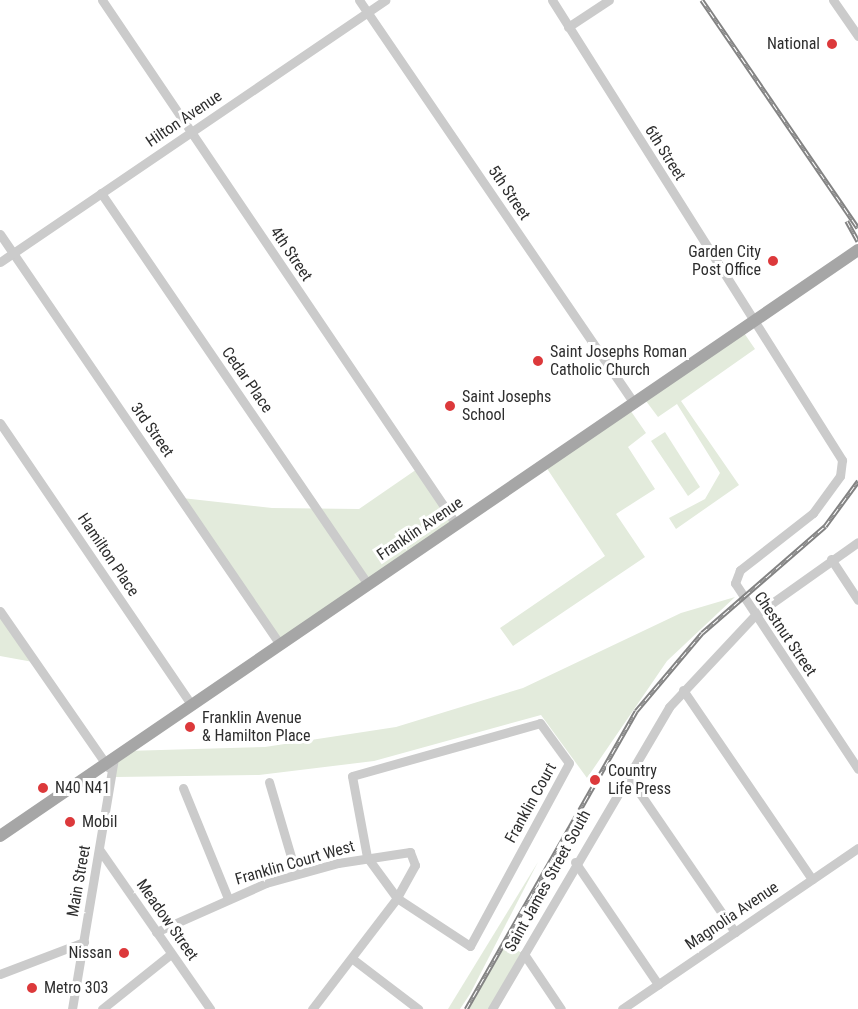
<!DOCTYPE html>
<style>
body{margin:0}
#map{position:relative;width:858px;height:1009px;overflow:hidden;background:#fff;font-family:"Roboto Condensed",sans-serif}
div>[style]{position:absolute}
.green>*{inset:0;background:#e3ebdc}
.minor>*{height:9px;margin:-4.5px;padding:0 4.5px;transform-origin:4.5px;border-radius:4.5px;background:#cbcbcb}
.major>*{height:12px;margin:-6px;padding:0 6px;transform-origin:6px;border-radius:6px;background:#a6a6a6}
.rail>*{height:4.5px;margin-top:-2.25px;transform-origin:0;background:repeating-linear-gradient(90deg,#fff 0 7px,#838383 0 14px);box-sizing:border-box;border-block:2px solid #838383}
.dots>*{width:16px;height:16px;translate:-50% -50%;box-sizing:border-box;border:3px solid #fff;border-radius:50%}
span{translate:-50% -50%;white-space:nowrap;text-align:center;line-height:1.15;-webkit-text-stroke:6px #fff;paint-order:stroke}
.poi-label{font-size:16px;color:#2e2e2e}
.right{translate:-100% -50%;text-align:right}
.left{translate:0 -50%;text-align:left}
.street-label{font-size:16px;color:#2e2e2e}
</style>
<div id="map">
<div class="green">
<div style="clip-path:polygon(742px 330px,755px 349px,681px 401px,739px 485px,676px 529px,669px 518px,705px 499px,720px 473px,677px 404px,658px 417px,643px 397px)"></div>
<div style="clip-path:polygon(628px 407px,646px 433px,628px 447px,655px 489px,616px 514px,645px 557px,513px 646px,500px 628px,605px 556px,544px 464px)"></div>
<div style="clip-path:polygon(665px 432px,700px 487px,688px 496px,651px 441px)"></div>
<div style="clip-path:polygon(420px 467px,459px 524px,281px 645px,182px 498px,272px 508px,359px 509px)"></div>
<div style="clip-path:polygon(735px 597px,667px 661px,587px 778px,541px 715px,374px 761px,259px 775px,116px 777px,106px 766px,126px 751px,265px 747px,396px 727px,523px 688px,681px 613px)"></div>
<div style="clip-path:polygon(0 613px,33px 662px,0 656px)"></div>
<div style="clip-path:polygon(538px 862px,470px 994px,460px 1009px,448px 1009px)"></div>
<div style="clip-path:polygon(505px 944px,524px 954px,492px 1009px,468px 1009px)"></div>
</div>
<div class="minor">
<div style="left:102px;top:0;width:632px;rotate:55.96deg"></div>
<div style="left:359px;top:0;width:488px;rotate:55.7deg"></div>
<div style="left:552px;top:0;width:544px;rotate:57.77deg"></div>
<div style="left:842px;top:460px;width:16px;rotate:97deg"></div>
<div style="left:840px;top:476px;width:46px;rotate:126.1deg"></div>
<div style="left:813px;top:513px;width:93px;rotate:142deg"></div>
<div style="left:740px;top:570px;width:14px;rotate:111deg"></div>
<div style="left:735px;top:583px;width:223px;rotate:56.5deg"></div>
<div style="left:833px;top:0;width:44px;rotate:55.2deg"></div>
<div style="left:568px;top:27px;width:49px;rotate:-33.4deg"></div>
<div style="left:101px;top:193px;width:473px;rotate:55.7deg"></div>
<div style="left:0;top:234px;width:496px;rotate:55.7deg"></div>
<div style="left:0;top:262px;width:466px;rotate:-34.2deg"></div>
<div style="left:0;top:423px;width:340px;rotate:55.8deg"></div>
<div style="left:831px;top:559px;width:49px;rotate:56.6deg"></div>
<div style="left:0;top:611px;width:190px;rotate:55.3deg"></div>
<div style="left:683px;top:690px;width:229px;rotate:55.7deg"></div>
<div style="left:540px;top:723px;width:49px;rotate:54.1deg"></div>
<div style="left:569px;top:763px;width:208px;rotate:118.4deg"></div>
<div style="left:470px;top:946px;width:87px;rotate:-146.7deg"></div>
<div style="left:397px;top:898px;width:51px;rotate:-126.2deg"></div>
<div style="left:367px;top:857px;width:82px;rotate:-100.5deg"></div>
<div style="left:352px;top:776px;width:195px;rotate:-15.7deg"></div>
<div style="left:626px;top:773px;width:193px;rotate:55.6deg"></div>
<div style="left:269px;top:782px;width:96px;rotate:73.6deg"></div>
<div style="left:183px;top:788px;width:119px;rotate:67.8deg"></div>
<div style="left:99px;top:849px;width:195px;rotate:55.2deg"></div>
<div style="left:575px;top:862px;width:148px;rotate:55.8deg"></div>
<div style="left:156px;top:932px;width:120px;rotate:-24deg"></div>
<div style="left:266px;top:883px;width:75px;rotate:-15.5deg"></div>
<div style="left:338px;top:863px;width:73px;rotate:-8.7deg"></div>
<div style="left:410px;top:852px;width:14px;rotate:69deg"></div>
<div style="left:415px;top:865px;width:38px;rotate:119deg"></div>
<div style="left:397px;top:898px;width:140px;rotate:127.4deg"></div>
<div style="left:524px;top:954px;width:66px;rotate:56.1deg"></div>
<div style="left:354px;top:960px;width:81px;rotate:37.4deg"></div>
<div style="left:0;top:974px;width:90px;rotate:-20.9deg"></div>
<div style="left:72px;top:1009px;width:255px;rotate:-80.5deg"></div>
<div style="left:102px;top:1009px;width:88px;rotate:-38.6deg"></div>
<div style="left:492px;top:1009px;width:350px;rotate:-59.6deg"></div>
<div style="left:669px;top:707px;width:126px;rotate:-46.9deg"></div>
<div style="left:755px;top:615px;width:126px;rotate:-35.3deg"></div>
<div style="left:622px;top:1009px;width:286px;rotate:-34.3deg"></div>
</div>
<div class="major">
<div style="left:0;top:836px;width:1039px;rotate:-34.33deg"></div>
</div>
<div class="rail">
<div style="left:702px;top:0;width:276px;rotate:55.6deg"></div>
<div style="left:847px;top:221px;width:23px;rotate:61deg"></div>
<div style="left:466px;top:1009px;width:343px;rotate:-60.3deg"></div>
<div style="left:636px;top:711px;width:102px;rotate:-49.8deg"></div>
<div style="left:702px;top:633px;width:163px;rotate:-41deg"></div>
<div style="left:825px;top:526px;width:56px;rotate:-53.7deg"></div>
</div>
<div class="dots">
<div style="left:832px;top:44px;background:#dc393b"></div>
<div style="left:773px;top:261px;background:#dc393b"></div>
<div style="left:538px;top:361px;background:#dc393b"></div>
<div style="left:450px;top:406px;background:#dc393b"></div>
<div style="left:190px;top:727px;background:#dc393b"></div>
<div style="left:595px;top:780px;background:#dc393b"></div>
<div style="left:43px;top:788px;background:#dc393b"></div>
<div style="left:70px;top:822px;background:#dc393b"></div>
<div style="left:124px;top:953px;background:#dc393b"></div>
<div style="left:32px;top:988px;background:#dc393b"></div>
</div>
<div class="poi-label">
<span class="right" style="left:820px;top:44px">National</span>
<span class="right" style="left:761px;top:261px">Garden City<br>Post Office</span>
<span class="left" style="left:550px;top:361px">Saint Josephs Roman<br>Catholic Church</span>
<span class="left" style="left:462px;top:406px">Saint Josephs<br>School</span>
<span class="left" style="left:202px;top:727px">Franklin Avenue<br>&amp; Hamilton Place</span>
<span class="left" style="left:608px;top:780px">Country<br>Life Press</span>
<span class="left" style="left:55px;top:788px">N40 N41</span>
<span class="left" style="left:82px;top:822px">Mobil</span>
<span class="right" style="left:112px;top:953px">Nissan</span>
<span class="left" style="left:44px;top:988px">Metro 303</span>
</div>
<div class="street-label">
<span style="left:184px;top:119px;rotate:-34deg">Hilton Avenue</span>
<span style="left:665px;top:153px;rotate:58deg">6th Street</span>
<span style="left:509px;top:193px;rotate:56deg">5th Street</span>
<span style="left:291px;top:254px;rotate:56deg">4th Street</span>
<span style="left:247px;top:380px;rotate:55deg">Cedar Place</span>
<span style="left:152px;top:430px;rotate:55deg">3rd Street</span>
<span style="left:420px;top:529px;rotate:-34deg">Franklin Avenue</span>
<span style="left:108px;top:555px;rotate:56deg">Hamilton Place</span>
<span style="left:785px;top:634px;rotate:56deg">Chestnut Street</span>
<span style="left:531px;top:803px;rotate:-61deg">Franklin Court</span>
<span style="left:295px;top:863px;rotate:-16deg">Franklin Court West</span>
<span style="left:79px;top:881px;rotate:-80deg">Main Street</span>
<span style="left:548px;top:881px;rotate:-61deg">Saint James Street South</span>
<span style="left:732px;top:916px;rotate:-34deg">Magnolia Avenue</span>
<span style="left:167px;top:920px;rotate:55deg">Meadow Street</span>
</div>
</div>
